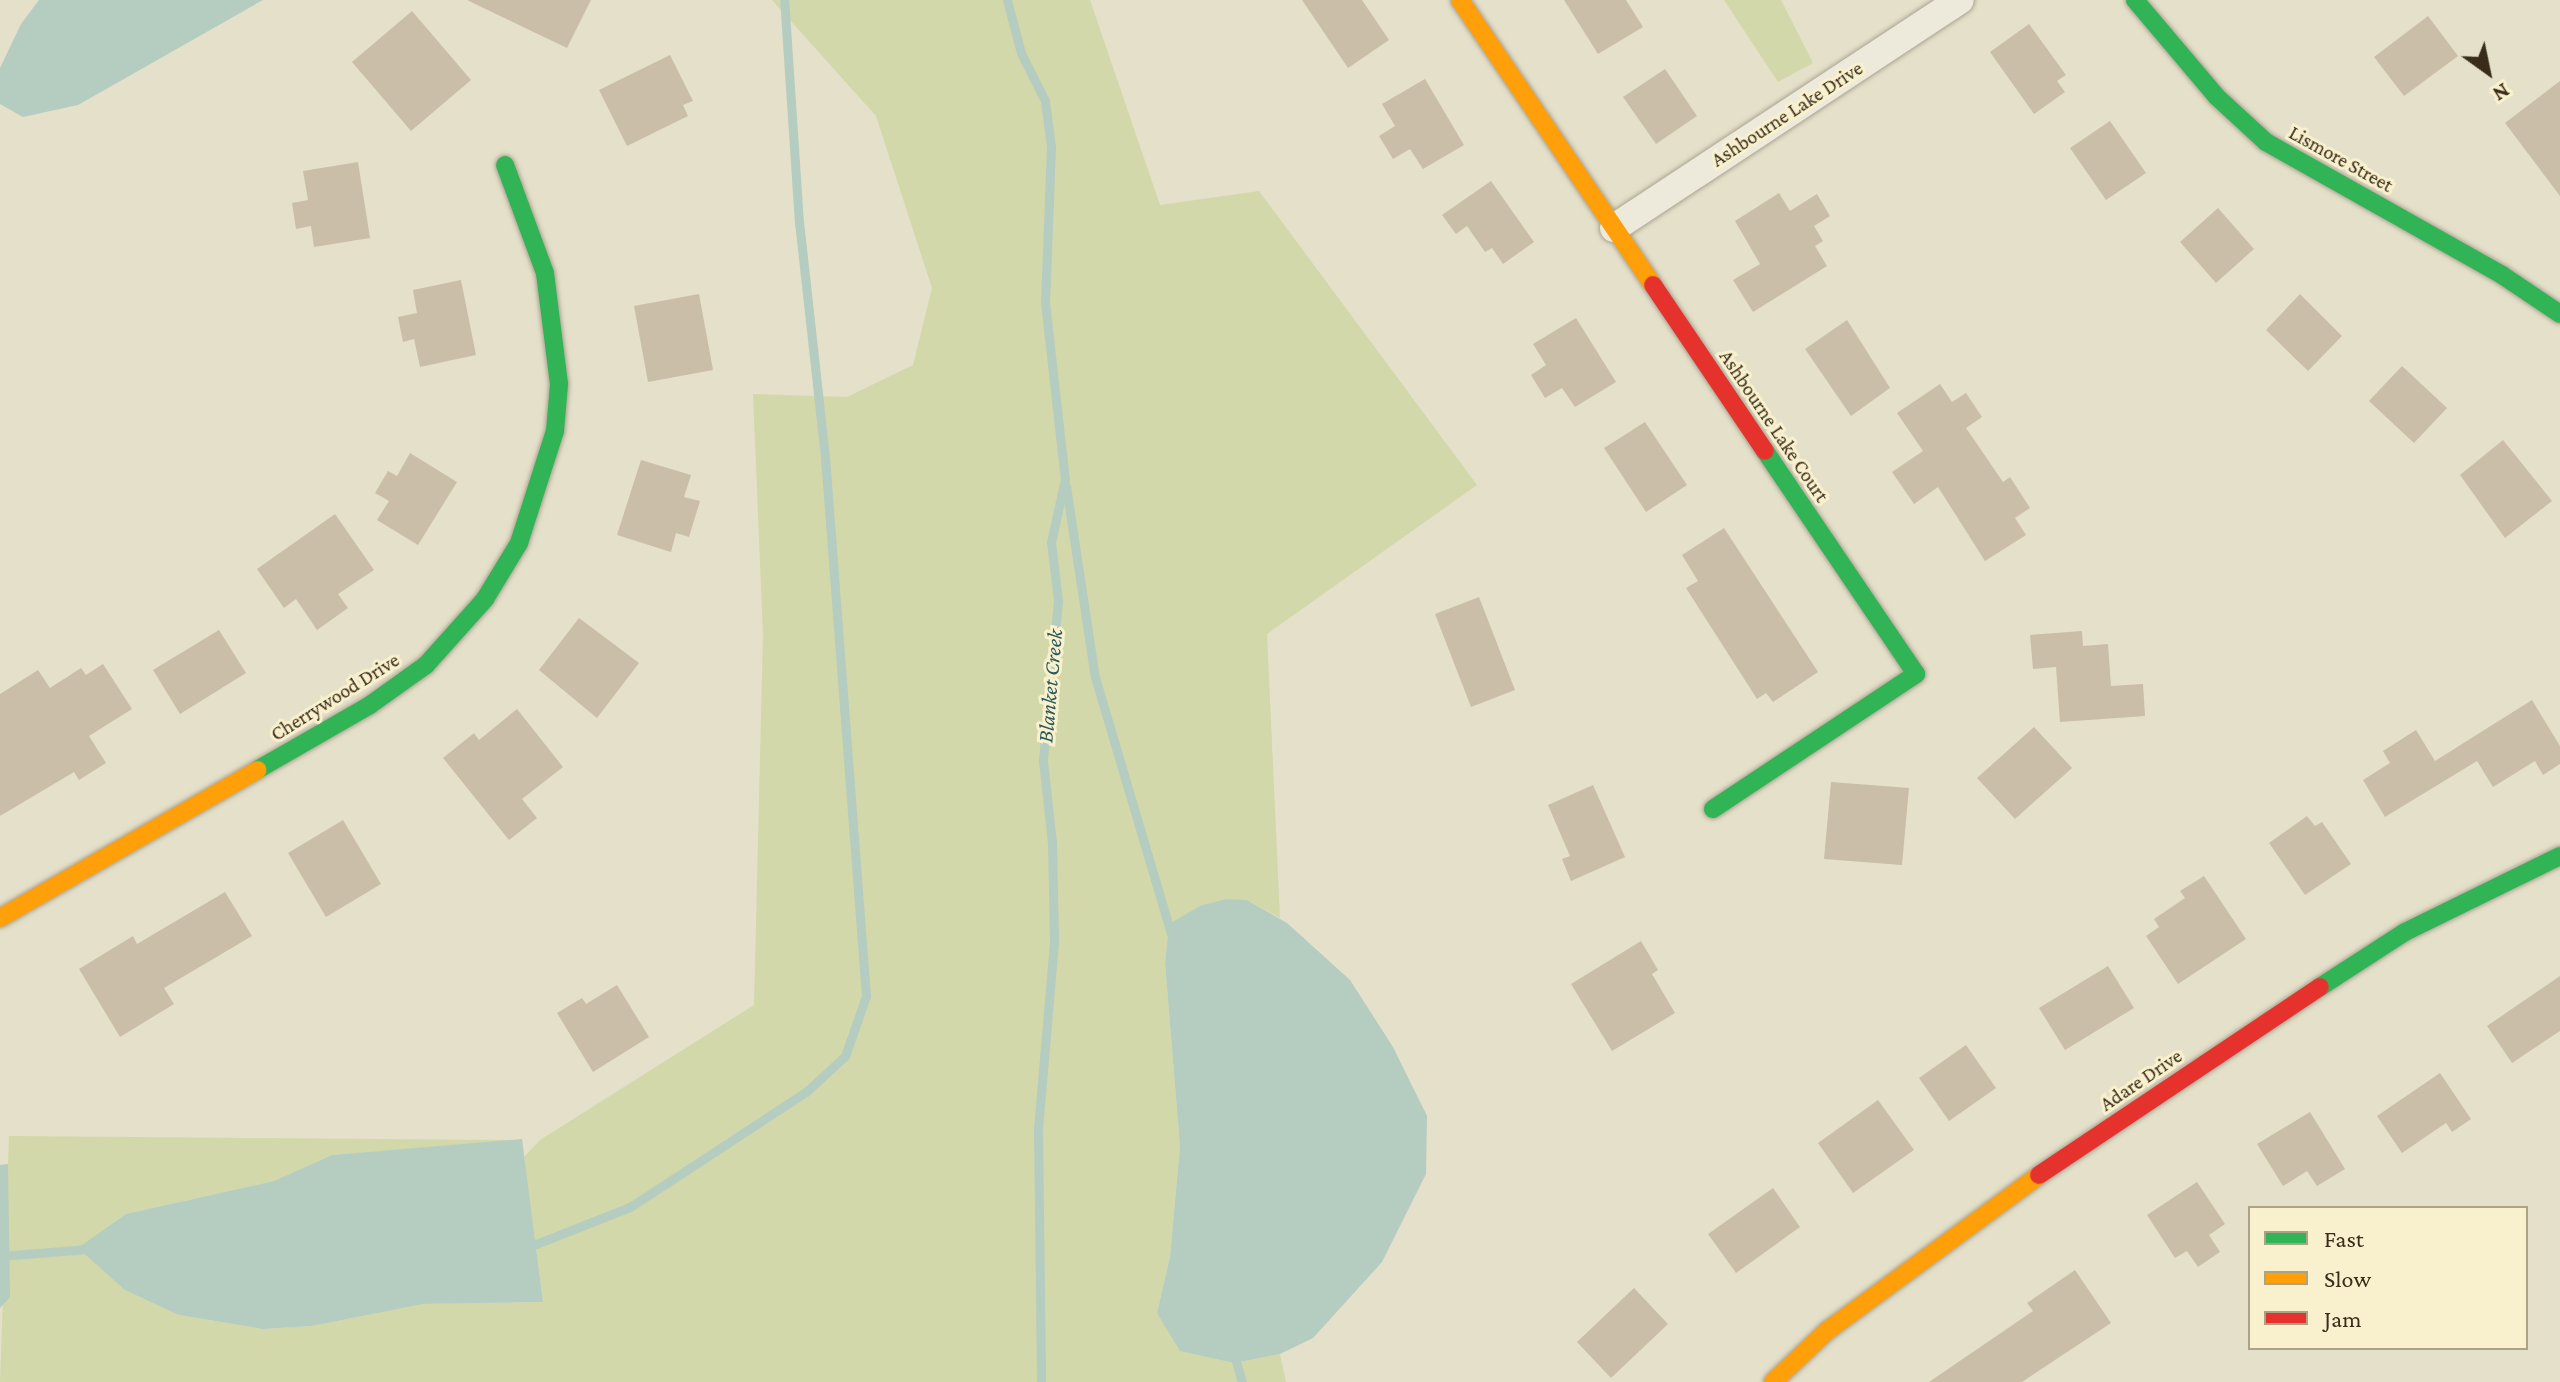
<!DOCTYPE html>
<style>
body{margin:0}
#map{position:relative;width:2560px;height:1382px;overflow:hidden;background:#e5e0c9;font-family:"Crimson Pro",serif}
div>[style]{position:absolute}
.green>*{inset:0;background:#d2d8a9}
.water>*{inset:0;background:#b5ccc0}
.stream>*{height:9px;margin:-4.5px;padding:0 4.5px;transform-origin:4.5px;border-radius:4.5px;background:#b5ccc0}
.building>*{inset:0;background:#cabea9}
.roads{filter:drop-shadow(0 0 2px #aaa493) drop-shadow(0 0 2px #aaa493)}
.street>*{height:28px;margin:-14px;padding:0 14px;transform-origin:14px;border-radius:14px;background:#ede9db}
.fast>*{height:18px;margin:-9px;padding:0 9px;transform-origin:9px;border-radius:9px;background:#30b455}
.slow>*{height:18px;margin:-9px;padding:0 9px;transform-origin:9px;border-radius:9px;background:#ff9f0a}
.jam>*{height:18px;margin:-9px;padding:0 9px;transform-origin:9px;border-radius:9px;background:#e5322d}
span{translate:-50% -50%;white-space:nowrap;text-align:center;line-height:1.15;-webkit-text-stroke:6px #f9f1cd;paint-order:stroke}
.street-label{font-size:20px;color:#392c1a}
.water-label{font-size:22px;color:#28595b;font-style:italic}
.legend{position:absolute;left:2248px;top:1206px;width:280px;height:144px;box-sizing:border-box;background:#f9f1cd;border:2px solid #aca285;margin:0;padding:10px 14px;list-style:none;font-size:24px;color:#392c1a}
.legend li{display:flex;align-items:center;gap:16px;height:40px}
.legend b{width:40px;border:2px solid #aca285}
.north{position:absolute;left:2448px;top:32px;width:80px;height:80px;-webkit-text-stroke:6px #f9f1cd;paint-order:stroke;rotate:147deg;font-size:22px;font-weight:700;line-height:32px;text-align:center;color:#392c1a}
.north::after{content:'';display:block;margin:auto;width:28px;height:36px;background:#392c1a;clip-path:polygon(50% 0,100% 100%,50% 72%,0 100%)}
</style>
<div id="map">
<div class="green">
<div style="clip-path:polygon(772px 0,1090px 0,1160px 205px,1259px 191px,1477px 485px,1267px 634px,1280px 918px,1247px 900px,1169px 924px,1165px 963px,1180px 1146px,1170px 1257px,1157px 1313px,1235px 1363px,1280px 1354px,1286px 1382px,0 1382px,9px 1136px,523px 1140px,332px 1155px,274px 1181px,126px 1214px,178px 1315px,263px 1329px,312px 1326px,423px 1304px,543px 1302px,524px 1157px,540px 1140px,754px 1005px,763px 634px,753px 394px,847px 397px,913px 365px,932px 288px,876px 116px)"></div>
<div style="clip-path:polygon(1724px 0,1781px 0,1813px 63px,1778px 82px)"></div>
</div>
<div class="water">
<div style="clip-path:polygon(39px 0,263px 0,78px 105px,23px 117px,0 104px,0 68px,21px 24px)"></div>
<div style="clip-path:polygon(1226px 899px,1247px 900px,1287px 923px,1350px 980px,1393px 1047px,1427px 1116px,1426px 1174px,1382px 1262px,1313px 1338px,1280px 1354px,1235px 1363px,1180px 1351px,1157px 1313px,1170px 1257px,1180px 1146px,1165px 963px,1169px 924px,1200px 906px)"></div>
<div style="clip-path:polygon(522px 1139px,543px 1302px,423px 1304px,312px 1326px,263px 1329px,179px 1315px,125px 1290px,78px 1248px,126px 1214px,274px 1181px,332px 1155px)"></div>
<div style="clip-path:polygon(8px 1164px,10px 1297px,0 1308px,0 1165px)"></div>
</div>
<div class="stream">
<div style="left:1007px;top:0;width:55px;rotate:75.2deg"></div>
<div style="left:1021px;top:53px;width:54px;rotate:63.4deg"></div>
<div style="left:1045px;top:101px;width:46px;rotate:82.6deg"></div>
<div style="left:1051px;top:147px;width:155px;rotate:92.2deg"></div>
<div style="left:1045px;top:302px;width:178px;rotate:83.6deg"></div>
<div style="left:1065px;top:479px;width:65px;rotate:102.5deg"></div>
<div style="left:1051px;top:542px;width:59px;rotate:83.2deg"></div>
<div style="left:1058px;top:601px;width:161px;rotate:95.4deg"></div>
<div style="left:1043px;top:761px;width:82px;rotate:83.7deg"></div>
<div style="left:1052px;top:843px;width:99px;rotate:88.8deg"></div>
<div style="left:1054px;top:942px;width:188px;rotate:94.9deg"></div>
<div style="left:1038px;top:1129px;width:253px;rotate:89.3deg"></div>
<div style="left:1066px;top:486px;width:193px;rotate:81.4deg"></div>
<div style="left:1095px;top:677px;width:267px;rotate:73.5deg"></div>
<div style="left:527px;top:1242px;width:9px;rotate:13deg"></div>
<div style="left:536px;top:1244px;width:101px;rotate:-21.5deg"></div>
<div style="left:630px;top:1207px;width:210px;rotate:-33.2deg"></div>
<div style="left:806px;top:1092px;width:53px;rotate:-42.7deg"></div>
<div style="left:845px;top:1056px;width:64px;rotate:-70.7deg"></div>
<div style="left:866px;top:996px;width:541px;rotate:-94.35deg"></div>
<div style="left:825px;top:457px;width:235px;rotate:-96.3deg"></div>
<div style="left:799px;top:223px;width:224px;rotate:-93.8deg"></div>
<div style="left:0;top:1256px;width:88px;rotate:-4.5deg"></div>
<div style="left:1233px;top:1351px;width:32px;rotate:74deg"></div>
</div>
<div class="building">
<div style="clip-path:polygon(467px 0,591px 0,567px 48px)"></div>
<div style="clip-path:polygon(1302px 0,1362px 0,1389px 40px,1348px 68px)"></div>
<div style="clip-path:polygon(1564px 0,1626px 0,1643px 27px,1598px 54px)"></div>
<div style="clip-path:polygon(412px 11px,471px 80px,411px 131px,352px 62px)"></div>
<div style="clip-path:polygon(2428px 16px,2458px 56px,2404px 96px,2374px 57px)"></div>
<div style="clip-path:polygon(2029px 24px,2066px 75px,2057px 81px,2065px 92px,2034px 114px,1990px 52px)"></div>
<div style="clip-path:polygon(670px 55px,693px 101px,683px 105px,688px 116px,627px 146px,599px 90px)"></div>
<div style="clip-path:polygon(1665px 69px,1697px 116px,1656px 144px,1623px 97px)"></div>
<div style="clip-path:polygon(1425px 79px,1464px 145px,1423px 169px,1410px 149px,1393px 159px,1379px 136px,1395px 126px,1382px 104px)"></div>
<div style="clip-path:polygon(2560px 81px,2560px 196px,2505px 123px)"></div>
<div style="clip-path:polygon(2110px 121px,2146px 173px,2106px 200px,2070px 148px)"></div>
<div style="clip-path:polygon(358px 162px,370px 238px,314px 247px,311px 226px,296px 229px,292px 203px,308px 200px,303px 171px)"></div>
<div style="clip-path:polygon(1491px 181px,1534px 242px,1503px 264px,1492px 248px,1485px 252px,1467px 226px,1456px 234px,1442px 215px)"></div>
<div style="clip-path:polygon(1779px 193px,1790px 211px,1817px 194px,1830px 216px,1814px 226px,1823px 241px,1815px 246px,1827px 266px,1753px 312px,1733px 280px,1760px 264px,1735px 221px)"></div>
<div style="clip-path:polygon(2218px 208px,2254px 249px,2216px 283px,2180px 242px)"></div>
<div style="clip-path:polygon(461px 280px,476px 355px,420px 367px,414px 339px,403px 342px,398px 317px,417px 313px,413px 290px)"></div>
<div style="clip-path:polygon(699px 294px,713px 370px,648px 382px,634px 306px)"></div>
<div style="clip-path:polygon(2300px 294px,2342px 336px,2308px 371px,2266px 330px)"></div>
<div style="clip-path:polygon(1576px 318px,1616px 382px,1575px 407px,1562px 388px,1545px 398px,1531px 375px,1546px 365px,1533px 344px)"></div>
<div style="clip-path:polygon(1847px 320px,1890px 388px,1851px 416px,1805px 349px)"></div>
<div style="clip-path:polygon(2402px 366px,2447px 408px,2414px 443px,2369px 401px)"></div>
<div style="clip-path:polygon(1940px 384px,1952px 402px,1966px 393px,1982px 417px,1966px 428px,2003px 482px,2010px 477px,2030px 508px,2015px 518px,2026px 535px,1985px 561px,1938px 487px,1914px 504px,1892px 472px,1923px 451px,1897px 413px)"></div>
<div style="clip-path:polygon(1645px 422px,1687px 485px,1646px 512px,1604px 448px)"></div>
<div style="clip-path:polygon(2503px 440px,2552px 501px,2505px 538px,2460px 475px)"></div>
<div style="clip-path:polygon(410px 453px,457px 482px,418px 545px,377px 520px,389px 501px,375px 493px,388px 471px,397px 476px)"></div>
<div style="clip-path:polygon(641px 460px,691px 475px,684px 497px,700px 501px,689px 537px,676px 533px,671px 552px,617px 535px)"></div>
<div style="clip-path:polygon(335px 514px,374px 570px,338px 594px,348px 608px,317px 630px,296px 599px,284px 608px,257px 569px)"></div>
<div style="clip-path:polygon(1724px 528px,1818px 672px,1773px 702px,1766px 693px,1757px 699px,1686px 588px,1698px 581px,1682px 555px)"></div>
<div style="clip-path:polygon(1479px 597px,1515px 690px,1471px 707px,1435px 614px)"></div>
<div style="clip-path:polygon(579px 618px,639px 663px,597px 718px,539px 670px)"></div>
<div style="clip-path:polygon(219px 630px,246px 673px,180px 714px,153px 670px)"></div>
<div style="clip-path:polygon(2082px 631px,2083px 646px,2108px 644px,2111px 686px,2143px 684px,2145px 716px,2060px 722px,2056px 667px,2033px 669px,2030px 635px)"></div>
<div style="clip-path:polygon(103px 664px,132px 709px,89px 736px,106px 763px,79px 780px,74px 772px,0 816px,0 694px,38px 670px,50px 688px,81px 668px,86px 675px)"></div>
<div style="clip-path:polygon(2532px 700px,2560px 746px,2560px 764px,2543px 775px,2535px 761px,2493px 787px,2477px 761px,2385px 817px,2363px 780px,2390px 763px,2383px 751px,2416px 730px,2435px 761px)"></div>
<div style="clip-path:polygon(517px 709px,563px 767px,522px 799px,537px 818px,509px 840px,443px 758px,474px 733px,479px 740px)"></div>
<div style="clip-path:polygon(2034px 727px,2072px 768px,2015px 819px,1977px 778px)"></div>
<div style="clip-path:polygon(1831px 782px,1909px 788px,1902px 865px,1824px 859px)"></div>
<div style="clip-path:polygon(1593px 785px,1625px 857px,1571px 881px,1562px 859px,1570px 856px,1548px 805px)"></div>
<div style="clip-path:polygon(2307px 816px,2315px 826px,2322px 822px,2351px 864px,2305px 895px,2269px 843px)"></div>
<div style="clip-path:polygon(343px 820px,381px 884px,326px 917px,288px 853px)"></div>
<div style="clip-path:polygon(2204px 876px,2246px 939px,2178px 984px,2146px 936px,2159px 927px,2154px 919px,2185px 898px,2180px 891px)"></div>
<div style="clip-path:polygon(225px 892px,252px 936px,164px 988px,174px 1004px,120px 1037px,79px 969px,133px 936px,137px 944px)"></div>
<div style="clip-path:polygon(1641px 941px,1658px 970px,1652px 974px,1675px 1013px,1612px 1051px,1571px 984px)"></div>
<div style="clip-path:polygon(2108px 966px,2134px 1008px,2065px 1050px,2039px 1008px)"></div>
<div style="clip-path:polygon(2560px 976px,2560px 1031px,2512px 1063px,2487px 1026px)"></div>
<div style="clip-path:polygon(617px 985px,649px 1037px,593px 1072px,557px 1013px,582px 998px,586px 1004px)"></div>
<div style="clip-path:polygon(1966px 1045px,1996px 1088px,1949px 1121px,1919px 1078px)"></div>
<div style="clip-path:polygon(2440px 1073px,2471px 1119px,2452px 1132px,2446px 1123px,2402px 1153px,2377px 1116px)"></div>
<div style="clip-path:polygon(1878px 1100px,1914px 1150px,1853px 1193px,1818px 1143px)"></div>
<div style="clip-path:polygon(2310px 1112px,2345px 1169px,2317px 1186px,2307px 1171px,2283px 1186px,2257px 1144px)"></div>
<div style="clip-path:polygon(2197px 1182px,2225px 1224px,2209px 1235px,2220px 1252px,2198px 1267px,2187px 1251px,2175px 1258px,2147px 1215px)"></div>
<div style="clip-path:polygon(1773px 1188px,1800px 1227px,1736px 1273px,1708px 1234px)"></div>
<div style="clip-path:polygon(2075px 1270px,2111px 1323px,2022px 1382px,1929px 1382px,2033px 1311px,2027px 1303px)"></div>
<div style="clip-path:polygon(1634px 1288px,1668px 1324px,1611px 1378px,1577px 1342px)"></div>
</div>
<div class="roads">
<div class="street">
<div style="left:1614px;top:228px;width:414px;rotate:-33.4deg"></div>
</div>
<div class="fast">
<div style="left:2135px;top:0;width:127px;rotate:49.8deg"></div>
<div style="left:2217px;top:97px;width:67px;rotate:42.6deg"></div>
<div style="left:2266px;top:142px;width:271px;rotate:29.4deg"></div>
<div style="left:2502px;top:275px;width:70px;rotate:33.9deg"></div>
<div style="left:257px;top:770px;width:130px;rotate:-29.9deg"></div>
<div style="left:370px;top:705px;width:69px;rotate:-35.5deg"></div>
<div style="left:426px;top:665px;width:89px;rotate:-48.2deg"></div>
<div style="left:485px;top:599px;width:66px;rotate:-58.7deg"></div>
<div style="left:519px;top:543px;width:118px;rotate:-72.2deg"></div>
<div style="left:555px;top:431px;width:47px;rotate:-85.1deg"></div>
<div style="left:559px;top:384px;width:112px;rotate:-97.2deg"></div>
<div style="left:545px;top:273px;width:115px;rotate:-110.3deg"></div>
<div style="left:1713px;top:809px;width:244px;rotate:-33.6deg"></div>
<div style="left:1916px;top:674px;width:269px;rotate:-124.1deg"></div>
<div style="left:2320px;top:987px;width:101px;rotate:-32.9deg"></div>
<div style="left:2405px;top:932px;width:173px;rotate:-26.1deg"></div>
</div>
<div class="slow">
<div style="left:1460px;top:0;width:344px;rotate:55.9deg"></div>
<div style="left:0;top:918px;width:297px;rotate:-29.9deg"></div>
<div style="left:1773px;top:1382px;width:74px;rotate:-43.4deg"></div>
<div style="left:1827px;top:1331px;width:263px;rotate:-36.3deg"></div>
</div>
<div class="jam">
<div style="left:1653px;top:285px;width:200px;rotate:56deg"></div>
<div style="left:2039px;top:1175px;width:338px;rotate:-33.8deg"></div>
</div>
</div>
<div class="street-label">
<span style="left:1787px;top:114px;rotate:-33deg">Ashbourne Lake Drive</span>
<span style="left:2341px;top:159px;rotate:29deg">Lismore Street</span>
<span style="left:1774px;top:426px;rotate:56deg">Ashbourne Lake Court</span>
<span style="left:335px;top:697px;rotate:-32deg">Cherrywood Drive</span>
<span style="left:2141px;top:1080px;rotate:-34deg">Adare Drive</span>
</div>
<div class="water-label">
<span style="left:1050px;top:686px;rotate:-85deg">Blanket Creek</span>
</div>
<ul class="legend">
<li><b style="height:10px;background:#30b455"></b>Fast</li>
<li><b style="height:10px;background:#ff9f0a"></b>Slow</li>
<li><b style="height:10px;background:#e5322d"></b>Jam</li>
</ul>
<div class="north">N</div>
</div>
